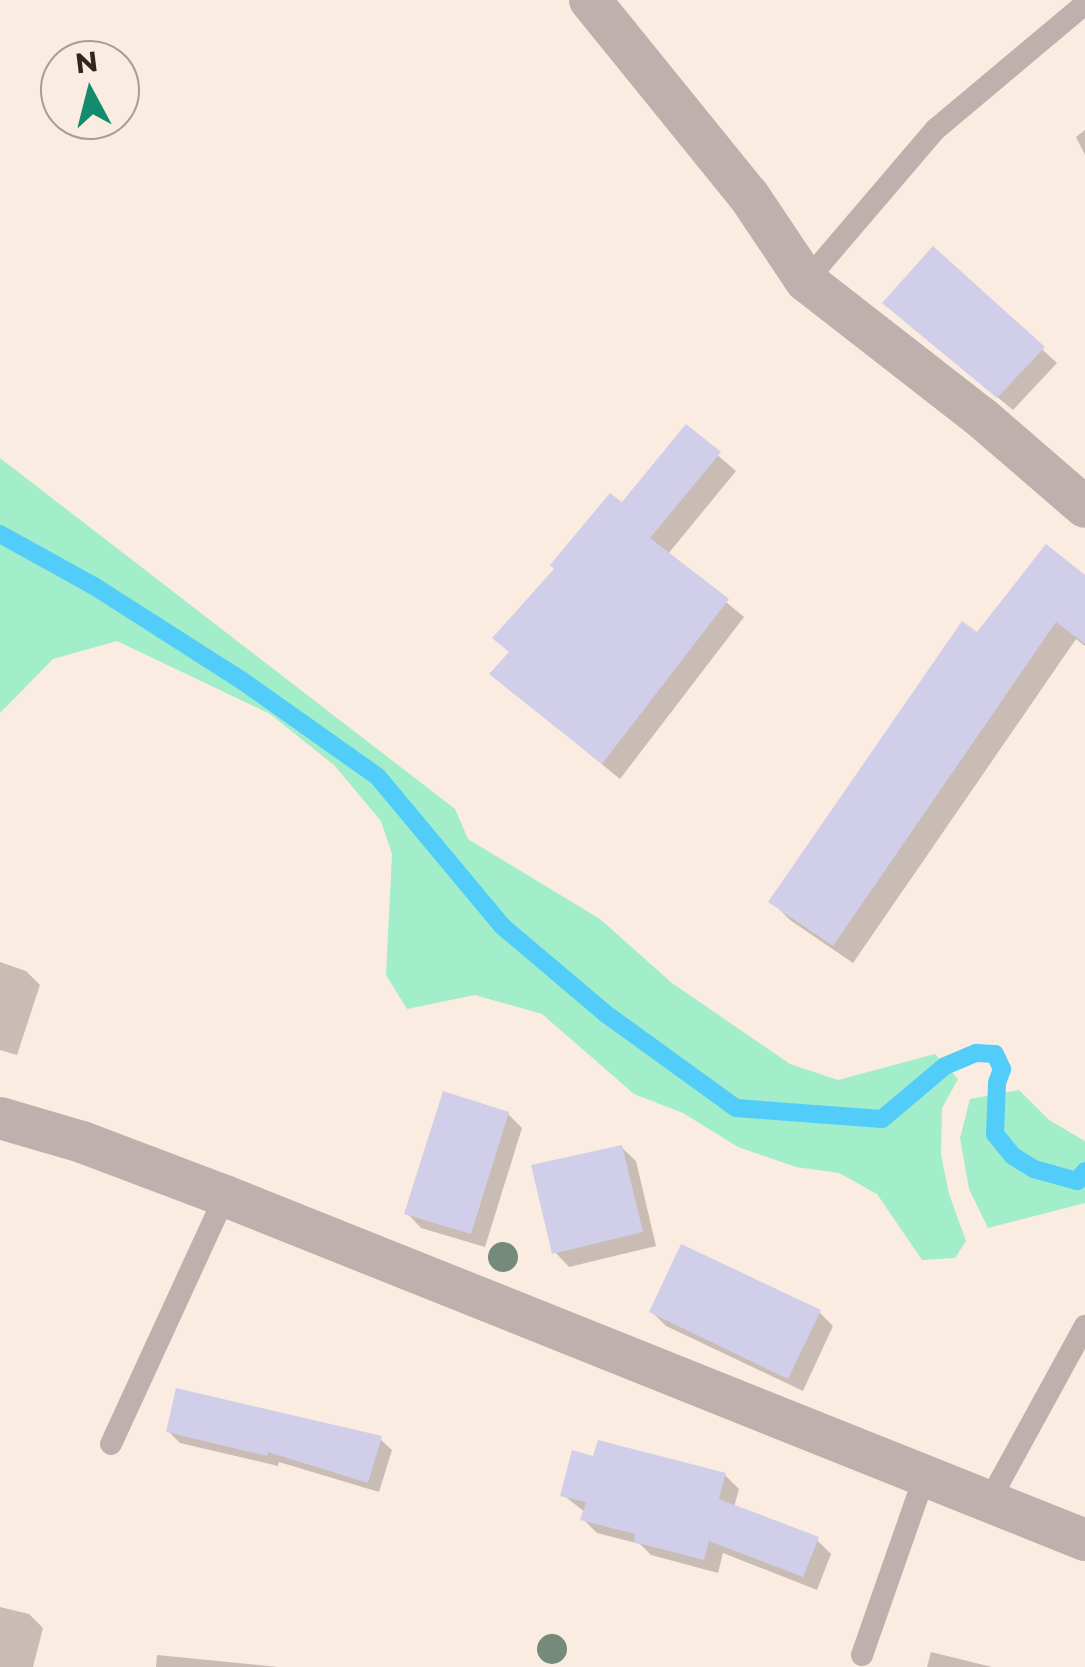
<!DOCTYPE html>
<style>
body{margin:0}
#map{position:relative;width:1085px;height:1667px;overflow:hidden;background:#fbece1;font-family:Montserrat,sans-serif}
div>[style]{position:absolute}
.green>*{inset:0;background:#a2edca}
.shadow>*{inset:0;background:#0003}
.stream>*{height:18px;margin:-9px;padding:0 9px;transform-origin:9px;border-radius:9px;background:#52cdf9}
.building>*{inset:0;background:#d1cee9}
.service>*{height:22px;margin:-11px;padding:0 11px;transform-origin:11px;border-radius:11px;background:#beb0ad}
.minor>*{height:42px;margin:-21px;padding:0 21px;transform-origin:21px;border-radius:21px;background:#beb0ad}
.trees>*{width:30px;height:30px;margin:-15px;border-radius:50%;background:#748a7b}
span{translate:-50% -50%;white-space:nowrap;text-align:center;line-height:1.15;-webkit-text-stroke:10px #fbece1;paint-order:stroke}
.north{position:absolute;left:40px;top:40px;width:100px;height:100px;box-sizing:border-box;background:#fbece1;border:2px solid #a99d93;border-radius:50%;rotate:353deg;font-size:28px;font-weight:700;line-height:40px;text-align:center;color:#2f261f}
.north::after{content:'';display:block;margin:auto;width:35px;height:45px;background:#148b6d;clip-path:polygon(50% 0,100% 100%,50% 72%,0 100%)}
</style>
<div id="map">
<div class="green">
<div style="clip-path:polygon(0 458px,455px 809px,468px 839px,600px 919px,672px 983px,790px 1064px,838px 1080px,935px 1054px,958px 1079px,942px 1108px,941px 1154px,949px 1194px,966px 1241px,955px 1258px,922px 1260px,877px 1194px,839px 1173px,796px 1167px,738px 1147px,683px 1113px,634px 1094px,542px 1014px,475px 995px,407px 1009px,386px 975px,392px 854px,381px 821px,334px 765px,270px 714px,117px 641px,53px 659px,0 713px)"></div>
<div style="clip-path:polygon(1019px 1090px,1049px 1120px,1085px 1141px,1085px 1203px,988px 1228px,969px 1189px,960px 1138px,970px 1099px)"></div>
</div>
<div class="shadow">
<div style="clip-path:polygon(1085px 130px,1085px 155px,1076px 137px)"></div>
<div style="clip-path:polygon(933px 249px,1057px 363px,1013px 410px,899px 316px)"></div>
<div style="clip-path:polygon(686px 428px,736px 471px,668px 554px,744px 617px,620px 779px,492px 674px)"></div>
<div style="clip-path:polygon(1085px 578px,1085px 646px,1076px 639px,853px 963px,790px 920px,771px 901px,978px 636px)"></div>
<div style="clip-path:polygon(0 962px,26px 971px,40px 985px,17px 1055px,0 1050px)"></div>
<div style="clip-path:polygon(508px 1114px,522px 1128px,485px 1247px,421px 1228px,407px 1213px)"></div>
<div style="clip-path:polygon(621px 1147px,636px 1161px,656px 1246px,569px 1267px,555px 1252px)"></div>
<div style="clip-path:polygon(652px 1312px,819px 1312px,833px 1326px,803px 1391px,666px 1326px)"></div>
<div style="clip-path:polygon(169px 1432px,380px 1439px,392px 1450px,379px 1492px,279px 1462px,278px 1466px,180px 1443px)"></div>
<div style="clip-path:polygon(595px 1459px,725px 1475px,739px 1489px,734px 1507px,817px 1540px,831px 1554px,817px 1590px,723px 1553px,718px 1573px,651px 1555px,640px 1544px,597px 1533px,583px 1519px,585px 1512px,563px 1495px)"></div>
<div style="clip-path:polygon(0 1607px,29px 1614px,43px 1628px,33px 1667px,0 1667px)"></div>
<div style="clip-path:polygon(931px 1652px,992px 1667px,927px 1667px)"></div>
<div style="clip-path:polygon(157px 1655px,278px 1667px,156px 1667px)"></div>
</div>
<div class="stream">
<div style="left:0;top:534px;width:107px;rotate:29deg"></div>
<div style="left:94px;top:586px;width:178px;rotate:32.6deg"></div>
<div style="left:244px;top:682px;width:164px;rotate:35.3deg"></div>
<div style="left:378px;top:777px;width:194px;rotate:50.2deg"></div>
<div style="left:502px;top:926px;width:136px;rotate:40.2deg"></div>
<div style="left:606px;top:1014px;width:160px;rotate:35.9deg"></div>
<div style="left:736px;top:1108px;width:146px;rotate:4.3deg"></div>
<div style="left:882px;top:1119px;width:82px;rotate:-40.1deg"></div>
<div style="left:945px;top:1066px;width:34px;rotate:-23deg"></div>
<div style="left:976px;top:1053px;width:19px;rotate:3deg"></div>
<div style="left:995px;top:1054px;width:17px;rotate:65deg"></div>
<div style="left:1002px;top:1069px;width:15px;rotate:110deg"></div>
<div style="left:997px;top:1083px;width:51px;rotate:92.2deg"></div>
<div style="left:995px;top:1134px;width:28px;rotate:51deg"></div>
<div style="left:1013px;top:1156px;width:25px;rotate:32deg"></div>
<div style="left:1034px;top:1169px;width:45px;rotate:15.6deg"></div>
<div style="left:1077px;top:1181px;width:13px;rotate:-51deg"></div>
</div>
<div class="building">
<div style="clip-path:polygon(933px 246px,1045px 347px,997px 398px,882px 303px)"></div>
<div style="clip-path:polygon(686px 424px,721px 452px,650px 538px,729px 599px,602px 764px,489px 674px,509px 652px,492px 638px,554px 569px,550px 565px,610px 493px,622px 502px)"></div>
<div style="clip-path:polygon(1046px 544px,1085px 575px,1085px 644px,1056px 622px,833px 946px,768px 902px,962px 621px,977px 632px)"></div>
<div style="clip-path:polygon(443px 1091px,509px 1112px,471px 1234px,404px 1214px)"></div>
<div style="clip-path:polygon(622px 1145px,643px 1232px,552px 1254px,531px 1165px)"></div>
<div style="clip-path:polygon(681px 1244px,821px 1310px,788px 1379px,649px 1312px)"></div>
<div style="clip-path:polygon(176px 1388px,382px 1436px,368px 1483px,268px 1452px,267px 1456px,166px 1432px)"></div>
<div style="clip-path:polygon(598px 1440px,726px 1473px,719px 1499px,819px 1537px,803px 1577px,709px 1541px,704px 1560px,634px 1542px,635px 1534px,580px 1520px,586px 1502px,560px 1496px,572px 1450px,593px 1456px)"></div>
</div>
<div class="service">
<div style="left:806px;top:281px;width:200px;rotate:-49.5deg"></div>
<div style="left:936px;top:129px;width:194px;rotate:-40deg"></div>
<div style="left:111px;top:1444px;width:273px;rotate:-65.3deg"></div>
<div style="left:988px;top:1503px;width:202px;rotate:-61.3deg"></div>
<div style="left:862px;top:1655px;width:191px;rotate:-70.7deg"></div>
</div>
<div class="minor">
<div style="left:590px;top:0;width:252px;rotate:51deg"></div>
<div style="left:749px;top:196px;width:102px;rotate:56.2deg"></div>
<div style="left:806px;top:281px;width:223px;rotate:37.9deg"></div>
<div style="left:982px;top:418px;width:136px;rotate:40.8deg"></div>
<div style="left:0;top:1118px;width:85px;rotate:16.3deg"></div>
<div style="left:82px;top:1142px;width:153px;rotate:20.7deg"></div>
<div style="left:225px;top:1196px;width:926px;rotate:21.8deg"></div>
</div>
<div class="trees">
<div style="left:503px;top:1257px"></div>
<div style="left:552px;top:1649px"></div>
</div>
<div class="north">N</div>
</div>
